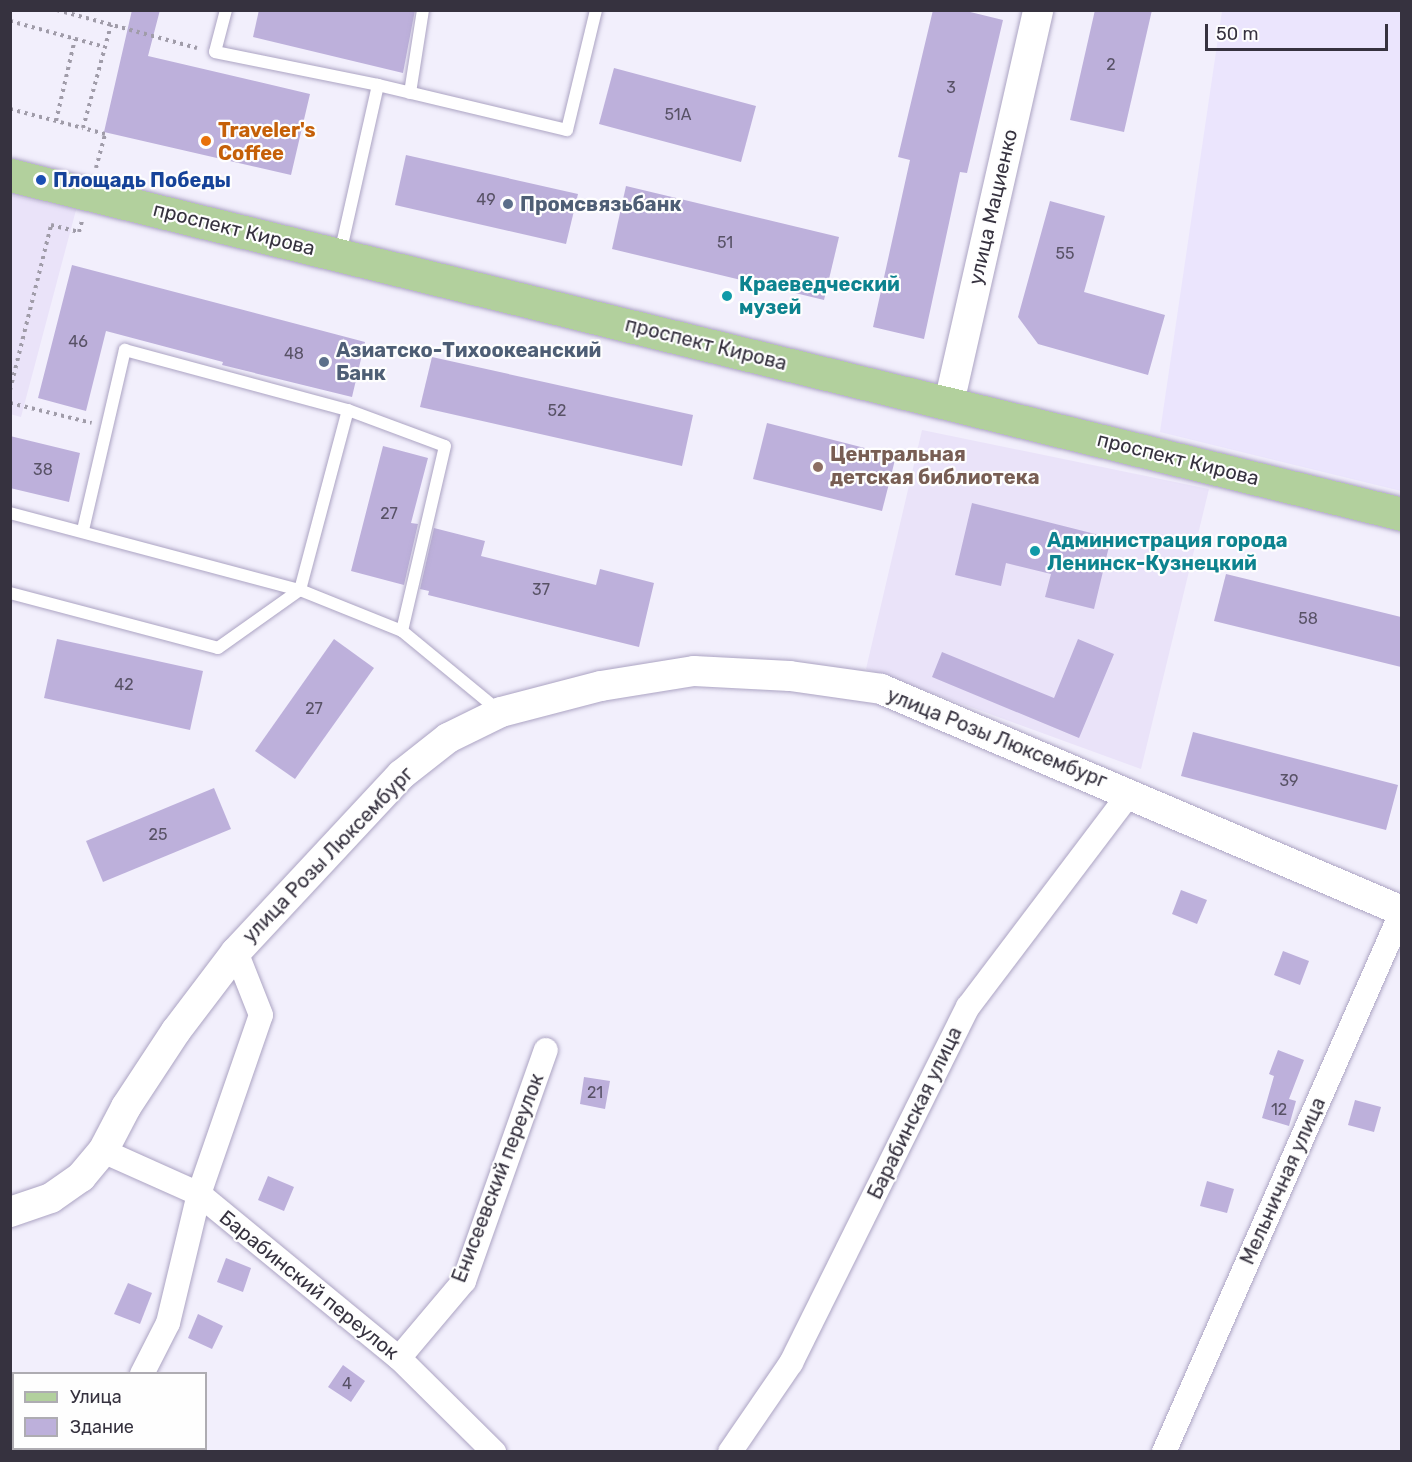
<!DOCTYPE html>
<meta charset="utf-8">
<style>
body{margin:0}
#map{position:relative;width:1412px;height:1462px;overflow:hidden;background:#f2effc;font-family:Rubik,sans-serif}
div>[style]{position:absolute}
.commercial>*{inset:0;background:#eae3f9}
.built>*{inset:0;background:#ebe5fd}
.building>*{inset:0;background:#bdb0db}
.path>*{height:4px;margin-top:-2px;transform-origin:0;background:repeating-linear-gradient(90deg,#a09ca9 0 3px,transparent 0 7.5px)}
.roads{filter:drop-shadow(0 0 2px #aca4c3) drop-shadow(0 0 2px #aca4c3)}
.service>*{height:12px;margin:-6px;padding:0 6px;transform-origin:6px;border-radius:6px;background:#fff}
.minor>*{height:24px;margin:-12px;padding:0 12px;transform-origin:12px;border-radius:12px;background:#fff}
.tertiary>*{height:30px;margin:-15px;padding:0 15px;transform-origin:15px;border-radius:15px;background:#fff}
.primary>*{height:33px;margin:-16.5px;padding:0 16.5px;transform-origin:16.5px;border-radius:16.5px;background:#b2d09d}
.dots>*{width:16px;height:16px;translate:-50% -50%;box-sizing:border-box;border:3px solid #fefefe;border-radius:50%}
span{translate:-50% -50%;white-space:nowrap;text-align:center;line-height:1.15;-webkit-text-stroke:4.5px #fefefe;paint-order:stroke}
.number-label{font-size:16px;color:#585266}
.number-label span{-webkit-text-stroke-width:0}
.food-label{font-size:20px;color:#c56008;font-weight:700}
.left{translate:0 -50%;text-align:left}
.transit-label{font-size:20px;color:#164399;font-weight:700}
.service-label{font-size:20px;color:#4e5e75;font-weight:700}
.street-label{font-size:20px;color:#36323f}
.culture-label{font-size:20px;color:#0d838f;font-weight:700}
.education-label{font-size:20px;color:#785e54;font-weight:700}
.frame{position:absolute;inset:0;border:12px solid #36323f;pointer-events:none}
.legend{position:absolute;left:12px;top:1372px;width:195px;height:78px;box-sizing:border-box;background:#fefefe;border:2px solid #aeacb2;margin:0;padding:8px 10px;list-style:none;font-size:18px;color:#36323f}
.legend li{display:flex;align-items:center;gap:12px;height:30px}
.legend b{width:30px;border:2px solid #aeacb2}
.scale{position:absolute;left:1205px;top:24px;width:183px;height:27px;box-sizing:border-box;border:3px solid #36323f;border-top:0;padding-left:8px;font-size:18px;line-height:21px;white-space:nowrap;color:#36323f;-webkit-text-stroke:4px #fefefe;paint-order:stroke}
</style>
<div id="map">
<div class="commercial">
<div style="clip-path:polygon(11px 195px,76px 210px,21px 417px,10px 414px)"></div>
<div style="clip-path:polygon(922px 430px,1209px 489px,1141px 769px,866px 669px)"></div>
</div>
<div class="built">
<div style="clip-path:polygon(1222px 11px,1401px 11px,1401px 491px,1160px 432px)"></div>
</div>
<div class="building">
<div style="clip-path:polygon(132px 10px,160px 10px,148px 56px,310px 94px,291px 175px,104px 132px)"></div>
<div style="clip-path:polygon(259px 10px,415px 10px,403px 73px,253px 37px)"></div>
<div style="clip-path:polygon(933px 10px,962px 10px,1003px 20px,967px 173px,960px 172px,924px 339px,873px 327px,910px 160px,898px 157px)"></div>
<div style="clip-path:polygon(1095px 10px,1152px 10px,1124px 132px,1070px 120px)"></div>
<div style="clip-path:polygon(614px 68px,756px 106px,741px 162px,599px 124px)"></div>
<div style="clip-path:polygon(406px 155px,578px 194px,566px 244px,395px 205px)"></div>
<div style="clip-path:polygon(626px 186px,839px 237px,824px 300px,612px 249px)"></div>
<div style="clip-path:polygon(1050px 201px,1105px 216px,1084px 292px,1165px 315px,1148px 375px,1038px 344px,1018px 317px)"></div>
<div style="clip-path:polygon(72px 265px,365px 342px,352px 397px,222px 365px,223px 362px,106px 331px,86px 411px,38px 398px)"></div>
<div style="clip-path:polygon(432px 357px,693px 415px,682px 466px,420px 407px)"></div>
<div style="clip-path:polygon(767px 423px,896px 456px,882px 511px,753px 479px)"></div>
<div style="clip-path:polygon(10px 436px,80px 453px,69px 502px,10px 488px)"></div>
<div style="clip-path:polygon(383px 446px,428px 458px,411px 523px,418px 524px,404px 585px,351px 571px)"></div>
<div style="clip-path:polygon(972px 503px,1111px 538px,1094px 609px,1045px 597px,1051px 574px,1006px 563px,1001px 586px,955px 575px)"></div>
<div style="clip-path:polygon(434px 528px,485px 541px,481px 556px,596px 585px,600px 569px,654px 583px,639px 647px,428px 595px,429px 591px,420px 589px)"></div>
<div style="clip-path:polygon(1226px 574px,1401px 617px,1401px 667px,1214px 621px)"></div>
<div style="clip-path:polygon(57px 639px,203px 671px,190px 730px,44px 698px)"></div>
<div style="clip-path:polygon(334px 639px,374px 668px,295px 779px,255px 751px)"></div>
<div style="clip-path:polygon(1078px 639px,1114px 654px,1079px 738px,932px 677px,942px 652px,1054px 698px)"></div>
<div style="clip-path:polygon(1193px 732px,1398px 785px,1386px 830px,1181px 776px)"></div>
<div style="clip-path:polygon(214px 788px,231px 829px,103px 882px,86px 841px)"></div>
<div style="clip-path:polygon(1181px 890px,1207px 900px,1197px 924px,1172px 914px)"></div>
<div style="clip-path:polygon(1283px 951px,1309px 961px,1300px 985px,1274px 975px)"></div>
<div style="clip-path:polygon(1278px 1050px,1304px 1060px,1289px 1099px,1296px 1101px,1289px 1126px,1262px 1118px,1274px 1076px,1269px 1074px)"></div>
<div style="clip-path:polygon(584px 1077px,610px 1081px,605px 1109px,580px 1104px)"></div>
<div style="clip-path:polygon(1355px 1100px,1381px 1107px,1374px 1132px,1348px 1125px)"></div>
<div style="clip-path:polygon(268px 1176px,294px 1187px,284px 1211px,258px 1200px)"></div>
<div style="clip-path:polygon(1207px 1181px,1234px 1189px,1227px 1213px,1200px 1206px)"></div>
<div style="clip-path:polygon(226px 1258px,251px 1268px,243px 1292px,217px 1282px)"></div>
<div style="clip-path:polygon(128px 1283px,152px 1293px,140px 1324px,114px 1314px)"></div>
<div style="clip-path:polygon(198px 1314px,223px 1326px,212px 1349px,188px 1338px)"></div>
<div style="clip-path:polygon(343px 1365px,365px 1381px,351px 1402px,328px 1387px)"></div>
</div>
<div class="path">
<div style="left:57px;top:10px;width:145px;rotate:15.2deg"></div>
<div style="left:10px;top:21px;width:98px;rotate:15.3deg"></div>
<div style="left:10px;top:109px;width:75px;rotate:14.6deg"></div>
<div style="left:56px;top:121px;width:84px;rotate:-77deg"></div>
<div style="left:96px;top:168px;width:35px;rotate:-75deg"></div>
<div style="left:105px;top:134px;width:23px;rotate:-165deg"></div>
<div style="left:83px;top:128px;width:107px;rotate:-74.8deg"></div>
<div style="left:10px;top:390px;width:170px;rotate:-76deg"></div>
<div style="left:51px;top:225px;width:29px;rotate:14deg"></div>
<div style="left:79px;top:232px;width:11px;rotate:-75deg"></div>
<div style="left:10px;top:403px;width:84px;rotate:13.7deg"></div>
</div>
<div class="roads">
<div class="service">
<div style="left:226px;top:10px;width:43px;rotate:104.7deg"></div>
<div style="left:215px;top:52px;width:166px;rotate:11.4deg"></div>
<div style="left:378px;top:85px;width:173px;rotate:102.7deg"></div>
<div style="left:378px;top:85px;width:194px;rotate:13.4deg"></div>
<div style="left:567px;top:130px;width:123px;rotate:-76.4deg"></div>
<div style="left:410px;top:93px;width:84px;rotate:-81.1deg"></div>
<div style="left:10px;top:513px;width:300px;rotate:14.9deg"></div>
<div style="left:300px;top:590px;width:110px;rotate:21.9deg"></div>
<div style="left:402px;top:631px;width:126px;rotate:39.5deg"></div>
<div style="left:83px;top:530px;width:185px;rotate:-76.9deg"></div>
<div style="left:125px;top:350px;width:231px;rotate:15.1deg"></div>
<div style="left:10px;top:593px;width:215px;rotate:14.8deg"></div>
<div style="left:218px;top:648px;width:100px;rotate:-35.3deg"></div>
<div style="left:300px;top:590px;width:186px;rotate:-75.1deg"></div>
<div style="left:348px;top:410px;width:103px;rotate:20.4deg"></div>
<div style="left:445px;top:446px;width:190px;rotate:103.1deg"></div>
</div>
<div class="minor">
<div style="left:103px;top:1151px;width:105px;rotate:24.1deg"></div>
<div style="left:199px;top:1194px;width:259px;rotate:39.4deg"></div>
<div style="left:399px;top:1358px;width:134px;rotate:44.7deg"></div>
<div style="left:399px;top:1358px;width:101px;rotate:-49.8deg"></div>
<div style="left:464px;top:1281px;width:245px;rotate:-70.5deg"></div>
<div style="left:142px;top:1374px;width:57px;rotate:-63deg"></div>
<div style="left:168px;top:1323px;width:133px;rotate:-76.5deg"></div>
<div style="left:199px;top:1194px;width:189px;rotate:-70.9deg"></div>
<div style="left:261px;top:1015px;width:68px;rotate:-111.6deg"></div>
<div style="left:103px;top:1452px;width:4px;rotate:-76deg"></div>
<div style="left:730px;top:1452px;width:108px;rotate:-55.6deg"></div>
<div style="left:791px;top:1363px;width:398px;rotate:-63.6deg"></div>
<div style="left:968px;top:1007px;width:268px;rotate:-52.9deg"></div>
<div style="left:1164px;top:1452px;width:591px;rotate:-66.25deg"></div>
</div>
<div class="tertiary">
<div style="left:949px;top:403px;width:403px;rotate:-77.2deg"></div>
<div style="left:10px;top:1212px;width:43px;rotate:-18.9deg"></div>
<div style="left:51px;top:1198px;width:37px;rotate:-35deg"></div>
<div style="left:81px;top:1177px;width:34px;rotate:-50deg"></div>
<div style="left:103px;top:1151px;width:50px;rotate:-62.4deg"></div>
<div style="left:126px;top:1107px;width:91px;rotate:-56.7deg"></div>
<div style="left:176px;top:1031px;width:99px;rotate:-52.8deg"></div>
<div style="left:236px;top:952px;width:242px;rotate:-47deg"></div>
<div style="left:401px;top:775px;width:60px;rotate:-38.2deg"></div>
<div style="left:448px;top:738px;width:59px;rotate:-26.1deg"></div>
<div style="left:501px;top:712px;width:103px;rotate:-14.6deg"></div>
<div style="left:601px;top:686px;width:94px;rotate:-9.2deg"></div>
<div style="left:694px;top:671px;width:96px;rotate:3deg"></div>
<div style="left:790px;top:676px;width:92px;rotate:8.1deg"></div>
<div style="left:881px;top:689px;width:566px;rotate:23.08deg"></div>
</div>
<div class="primary">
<div style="left:10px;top:175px;width:1433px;rotate:13.69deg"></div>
</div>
</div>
<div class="dots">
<div style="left:206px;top:141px;background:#e8710a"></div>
<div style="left:41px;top:180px;background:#1a4fb4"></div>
<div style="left:508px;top:204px;background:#5c6f8a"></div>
<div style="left:727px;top:296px;background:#0f9aa8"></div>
<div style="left:324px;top:362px;background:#5c6f8a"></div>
<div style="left:818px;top:467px;background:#8d6e63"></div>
<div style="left:1035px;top:551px;background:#0f9aa8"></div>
</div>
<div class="number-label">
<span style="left:1111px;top:65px">2</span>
<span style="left:951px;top:88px">3</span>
<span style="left:678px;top:115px">51А</span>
<span style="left:486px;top:200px">49</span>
<span style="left:725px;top:243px">51</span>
<span style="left:1065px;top:254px">55</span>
<span style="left:78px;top:342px">46</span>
<span style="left:294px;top:354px">48</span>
<span style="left:557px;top:411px">52</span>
<span style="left:43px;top:470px">38</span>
<span style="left:389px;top:514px">27</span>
<span style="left:541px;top:590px">37</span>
<span style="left:1308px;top:619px">58</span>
<span style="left:124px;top:685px">42</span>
<span style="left:314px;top:709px">27</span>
<span style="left:1289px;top:781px">39</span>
<span style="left:158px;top:835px">25</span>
<span style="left:595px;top:1093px">21</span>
<span style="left:1279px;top:1110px">12</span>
<span style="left:347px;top:1384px">4</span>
</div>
<div class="food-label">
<span class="left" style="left:218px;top:142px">Traveler's<br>Coffee</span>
</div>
<div class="transit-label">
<span class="left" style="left:53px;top:180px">Площадь Победы</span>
</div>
<div class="service-label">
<span class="left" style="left:520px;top:204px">Промсвязьбанк</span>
<span class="left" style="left:336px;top:362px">Азиатско-Тихоокеанский<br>Банк</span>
</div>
<div class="street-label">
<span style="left:993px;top:207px;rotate:-77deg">улица Мациенко</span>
<span style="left:234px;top:229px;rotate:14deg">проспект Кирова</span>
<span style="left:706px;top:344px;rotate:14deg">проспект Кирова</span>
<span style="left:1178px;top:459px;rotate:14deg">проспект Кирова</span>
<span style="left:997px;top:738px;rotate:22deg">улица Розы Люксембург</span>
<span style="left:328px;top:855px;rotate:-46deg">улица Розы Люксембург</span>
<span style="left:915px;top:1113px;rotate:-64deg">Барабинская улица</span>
<span style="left:498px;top:1178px;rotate:-69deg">Енисеевский переулок</span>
<span style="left:1283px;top:1181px;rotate:-66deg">Мельничная улица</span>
<span style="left:309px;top:1285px;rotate:39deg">Барабинский переулок</span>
</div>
<div class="culture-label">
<span class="left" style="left:739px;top:296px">Краеведческий<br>музей</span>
<span class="left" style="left:1047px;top:552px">Администрация города<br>Ленинск-Кузнецкий</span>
</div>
<div class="education-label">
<span class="left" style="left:830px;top:466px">Центральная<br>детская библиотека</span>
</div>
<div class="frame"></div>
<ul class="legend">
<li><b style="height:8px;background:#b2d09d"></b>Улица</li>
<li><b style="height:16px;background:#bdb0db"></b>Здание</li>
</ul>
<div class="scale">50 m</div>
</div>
